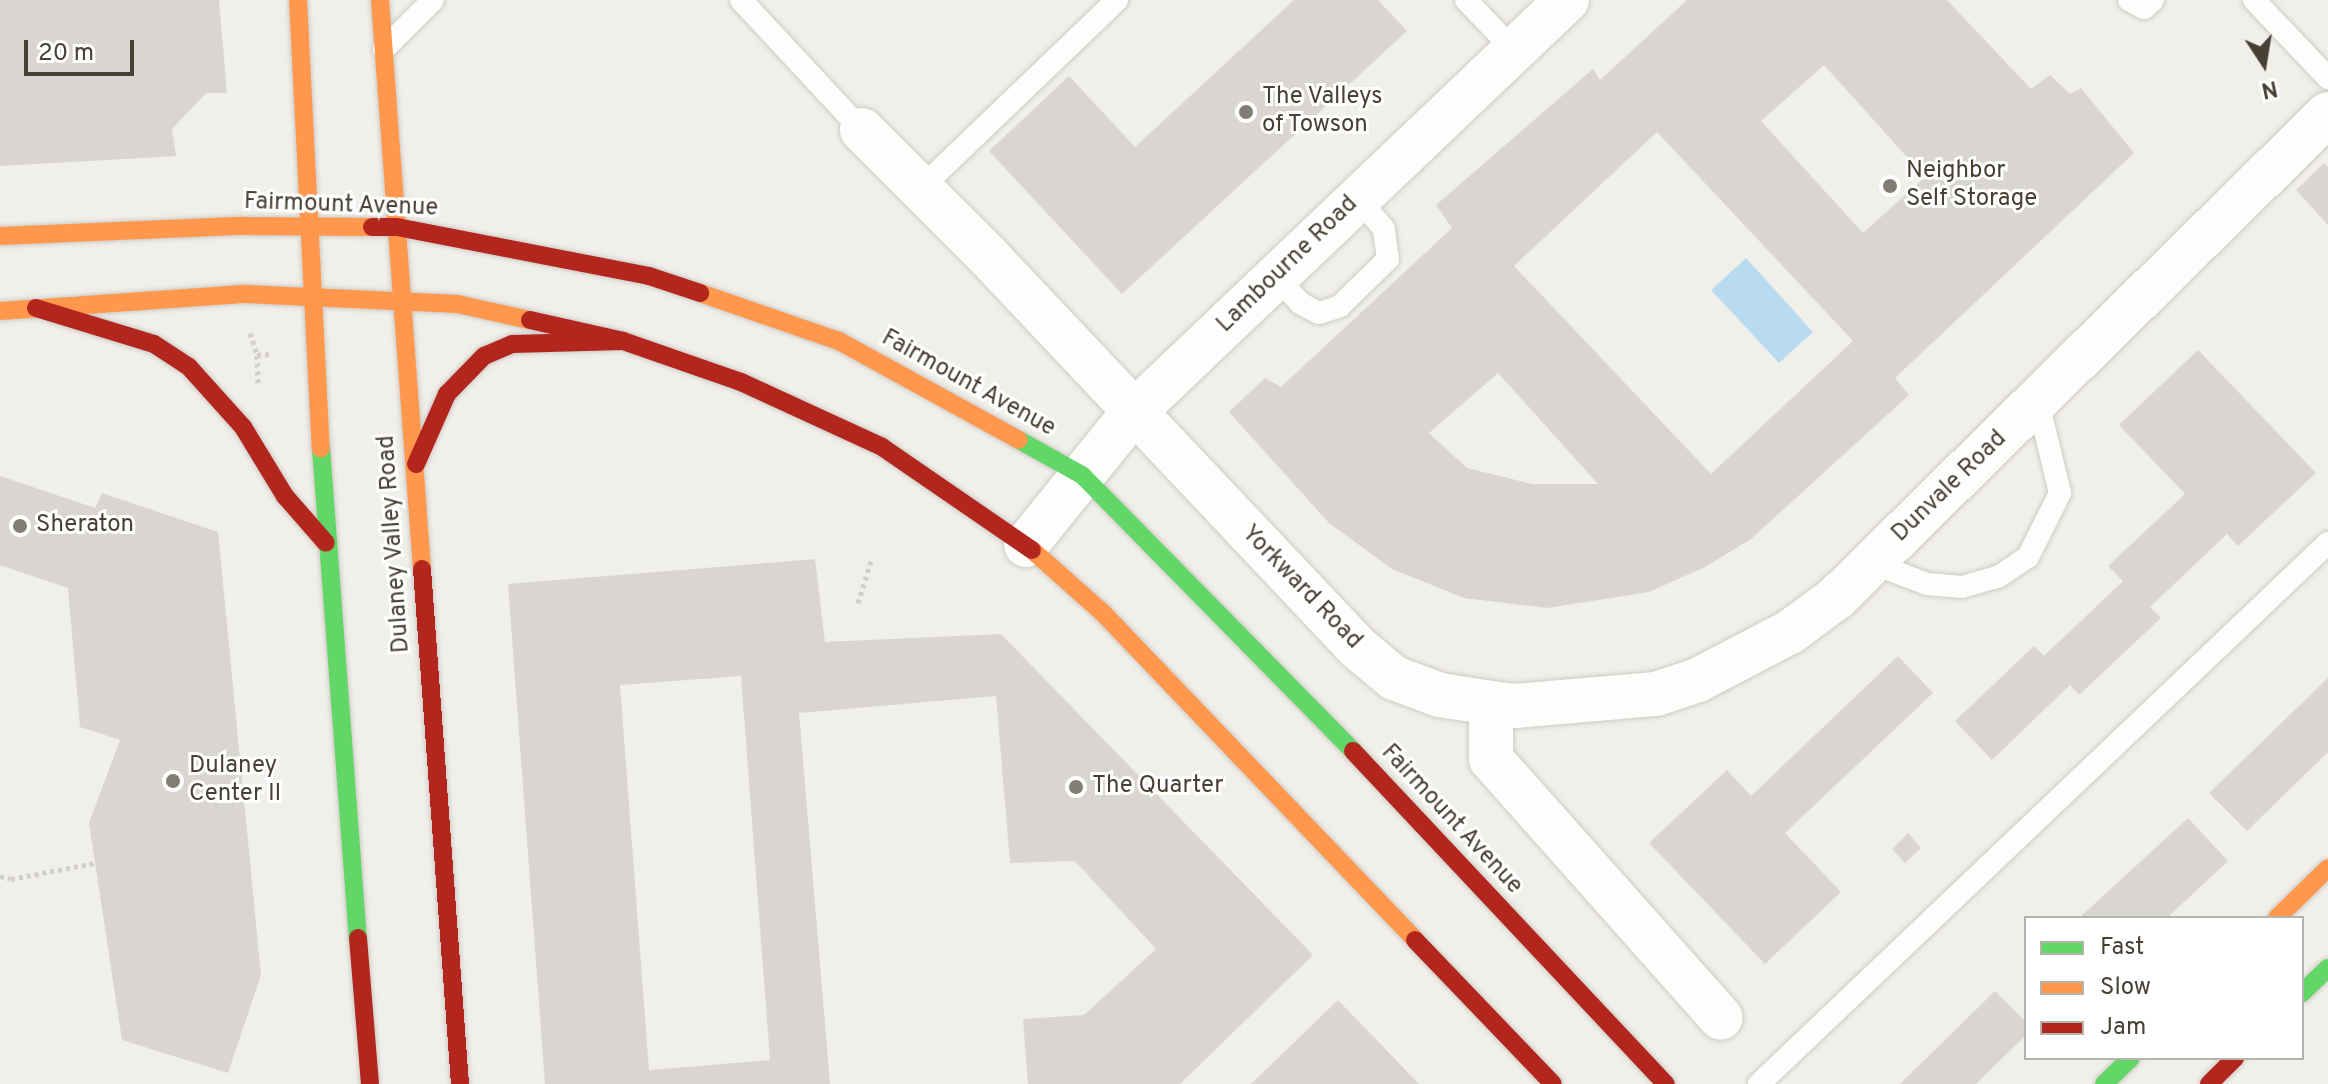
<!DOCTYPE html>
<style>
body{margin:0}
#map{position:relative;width:2328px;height:1084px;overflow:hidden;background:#f1efea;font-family:Overpass,sans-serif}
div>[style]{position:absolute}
.water>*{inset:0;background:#b9dbf0}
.building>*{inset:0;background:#d9d6d1}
.path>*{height:5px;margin-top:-2.5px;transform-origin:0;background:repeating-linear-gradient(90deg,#d2cfca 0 4px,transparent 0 8px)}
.roads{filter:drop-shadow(0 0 2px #cecbc6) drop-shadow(0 0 2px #cecbc6)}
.lane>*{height:22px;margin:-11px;padding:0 11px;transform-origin:11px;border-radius:11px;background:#fdfdfc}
.street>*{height:44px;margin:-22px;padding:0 22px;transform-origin:22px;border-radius:22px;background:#fdfdfc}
.fast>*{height:18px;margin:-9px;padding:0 9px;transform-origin:9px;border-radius:9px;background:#63d668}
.slow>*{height:18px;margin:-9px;padding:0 9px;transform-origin:9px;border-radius:9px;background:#ff974d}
.jam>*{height:18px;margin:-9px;padding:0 9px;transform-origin:9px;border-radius:9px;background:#b3261e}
.dots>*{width:22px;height:22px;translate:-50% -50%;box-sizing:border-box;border:4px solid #fff;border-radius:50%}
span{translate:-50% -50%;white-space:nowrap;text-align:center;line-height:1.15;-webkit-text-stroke:6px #fff;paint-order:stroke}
.poi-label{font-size:24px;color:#474035}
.left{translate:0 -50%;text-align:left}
.street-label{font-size:24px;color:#474035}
.legend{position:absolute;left:2024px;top:916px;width:280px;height:144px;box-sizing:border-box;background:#fff;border:2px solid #b5b3ae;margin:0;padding:10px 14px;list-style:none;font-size:24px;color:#474035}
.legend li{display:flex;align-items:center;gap:16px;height:40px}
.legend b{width:40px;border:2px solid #b5b3ae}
.north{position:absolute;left:2224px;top:24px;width:80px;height:80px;-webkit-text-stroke:6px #fff;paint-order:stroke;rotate:168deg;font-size:22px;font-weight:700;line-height:32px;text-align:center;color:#474035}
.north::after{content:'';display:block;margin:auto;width:28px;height:36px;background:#474035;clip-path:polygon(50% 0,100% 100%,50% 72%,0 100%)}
.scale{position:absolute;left:24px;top:40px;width:110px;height:36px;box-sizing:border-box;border:4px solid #474035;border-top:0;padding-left:10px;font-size:24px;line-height:28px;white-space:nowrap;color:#474035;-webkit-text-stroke:6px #fff;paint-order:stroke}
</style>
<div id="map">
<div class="water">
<div style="clip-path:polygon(1746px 258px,1813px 332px,1779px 363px,1711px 290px)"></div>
</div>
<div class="building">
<div style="clip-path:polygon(0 0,219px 0,227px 93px,206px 93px,172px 129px,176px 156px,0 166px)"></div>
<div style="clip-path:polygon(1294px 0,1378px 0,1407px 31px,1122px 294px,989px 151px,1069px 76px,1135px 147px)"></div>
<div style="clip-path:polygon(evenodd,1687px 0,1947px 0,2031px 89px,2050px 75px,2070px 94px,2081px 88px,2134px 153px,1895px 378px,1909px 395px,1751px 539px,1705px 567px,1649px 592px,1548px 608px,1464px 598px,1392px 569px,1329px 523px,1229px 412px,1265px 378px,1281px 387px,1452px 228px,1436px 205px,1593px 69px,1600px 80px,1687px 0,1824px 65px,1925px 177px,1863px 233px,1761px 121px,1824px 65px,1687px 0,1657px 132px,1853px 341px,1711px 474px,1514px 266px,1657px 132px,1687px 0,1498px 373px,1598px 484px,1532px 484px,1467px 468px,1429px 433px,1498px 373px)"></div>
<div style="clip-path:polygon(2324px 163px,2328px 167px,2328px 225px,2296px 190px)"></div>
<div style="clip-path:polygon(2198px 350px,2316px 473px,2238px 546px,2227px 534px,2150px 607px,2161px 618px,2079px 695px,2070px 685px,1992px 760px,1955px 721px,2034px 646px,2044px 656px,2123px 581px,2108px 566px,2185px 494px,2119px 425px)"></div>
<div style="clip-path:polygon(0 476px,95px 508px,102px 493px,218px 532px,261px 975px,228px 1073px,122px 1040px,89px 823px,120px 740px,80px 727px,68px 588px,0 565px)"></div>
<div style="clip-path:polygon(evenodd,815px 559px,825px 642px,1001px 634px,1313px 955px,1180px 1084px,1028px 1084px,1023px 1019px,1084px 1015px,1156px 949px,1075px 861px,1010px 863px,996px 696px,799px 713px,830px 1084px,545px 1084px,508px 584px,815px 559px,741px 676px,770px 1060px,649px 1070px,620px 685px,741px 676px)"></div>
<div style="clip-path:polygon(1898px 656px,1933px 693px,1785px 833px,1841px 892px,1765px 964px,1649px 843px,1727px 770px,1751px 796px)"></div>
<div style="clip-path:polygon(2328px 678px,2328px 752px,2247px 831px,2209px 793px)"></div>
<div style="clip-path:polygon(2188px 818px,2228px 861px,2167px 918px,2079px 918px)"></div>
<div style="clip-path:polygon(1908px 833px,1921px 848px,1905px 863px,1892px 849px)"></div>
<div style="clip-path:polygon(1995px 991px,2026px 1022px,2026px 1035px,1976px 1084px,1900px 1084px)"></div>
<div style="clip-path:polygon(1338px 1000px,1419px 1084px,1251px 1084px)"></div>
</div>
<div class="path">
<div style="left:250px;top:333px;width:23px;rotate:72deg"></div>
<div style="left:257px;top:355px;width:13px;rotate:-4deg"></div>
<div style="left:257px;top:355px;width:28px;rotate:88deg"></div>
<div style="left:858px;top:603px;width:44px;rotate:-72.8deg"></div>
<div style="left:0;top:876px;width:11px;rotate:15deg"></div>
<div style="left:11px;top:879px;width:86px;rotate:-10.8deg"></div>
</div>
<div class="roads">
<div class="lane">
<div style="left:741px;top:0;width:178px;rotate:47.1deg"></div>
<div style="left:1466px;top:0;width:69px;rotate:46.2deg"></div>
<div style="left:2129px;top:0;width:17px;rotate:28deg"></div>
<div style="left:2144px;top:8px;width:12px;rotate:-42deg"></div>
<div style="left:2254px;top:0;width:108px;rotate:46.5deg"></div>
<div style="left:384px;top:49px;width:69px;rotate:-45deg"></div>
<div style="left:920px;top:189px;width:273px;rotate:-43.8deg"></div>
<div style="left:1276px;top:277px;width:35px;rotate:47deg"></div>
<div style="left:1300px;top:303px;width:21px;rotate:28deg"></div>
<div style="left:1319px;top:313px;width:22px;rotate:-18deg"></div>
<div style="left:1340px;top:306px;width:67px;rotate:-44.4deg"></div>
<div style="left:1388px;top:259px;width:30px;rotate:-98deg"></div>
<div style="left:1384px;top:229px;width:40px;rotate:-130deg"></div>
<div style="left:1872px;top:563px;width:59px;rotate:20.9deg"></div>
<div style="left:1927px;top:584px;width:35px;rotate:5deg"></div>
<div style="left:1962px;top:587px;width:37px;rotate:-16deg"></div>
<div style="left:1998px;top:577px;width:36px;rotate:-34deg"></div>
<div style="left:2028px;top:557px;width:72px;rotate:-63.4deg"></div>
<div style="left:2060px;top:493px;width:94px;rotate:-103.6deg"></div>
<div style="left:1759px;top:1084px;width:785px;rotate:-43.56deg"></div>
</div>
<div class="street">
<div style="left:862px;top:130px;width:177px;rotate:45deg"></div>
<div style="left:987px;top:255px;width:540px;rotate:46.65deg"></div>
<div style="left:1358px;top:648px;width:47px;rotate:39.8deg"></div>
<div style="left:1394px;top:678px;width:49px;rotate:20.3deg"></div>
<div style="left:1440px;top:695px;width:52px;rotate:8.9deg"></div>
<div style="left:1491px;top:703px;width:56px;rotate:90deg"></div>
<div style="left:1491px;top:759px;width:346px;rotate:48.4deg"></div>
<div style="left:1026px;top:545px;width:170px;rotate:-51deg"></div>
<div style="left:1133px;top:413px;width:599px;rotate:-43.58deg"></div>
<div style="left:1491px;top:703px;width:24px;rotate:7deg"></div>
<div style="left:1515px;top:706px;width:142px;rotate:-4.9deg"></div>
<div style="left:1656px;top:694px;width:44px;rotate:-18.4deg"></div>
<div style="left:1698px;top:680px;width:104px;rotate:-27.6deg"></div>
<div style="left:1790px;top:632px;width:57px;rotate:-36.5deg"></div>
<div style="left:1836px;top:598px;width:690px;rotate:-44.53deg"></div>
</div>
<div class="fast">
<div style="left:1019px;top:440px;width:72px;rotate:29.1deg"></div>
<div style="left:1082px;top:475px;width:387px;rotate:45.5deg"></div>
<div style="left:321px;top:448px;width:491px;rotate:85.7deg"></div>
<div style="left:2302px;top:993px;width:36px;rotate:-44deg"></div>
<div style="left:2104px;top:1084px;width:37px;rotate:-44deg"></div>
</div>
<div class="slow">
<div style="left:298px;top:0;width:449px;rotate:87.1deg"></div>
<div style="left:380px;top:0;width:571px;rotate:85.78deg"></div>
<div style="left:0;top:236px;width:242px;rotate:-2.4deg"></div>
<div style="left:242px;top:226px;width:130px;rotate:0.4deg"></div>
<div style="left:700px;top:293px;width:147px;rotate:19.1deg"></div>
<div style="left:839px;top:341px;width:205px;rotate:28.8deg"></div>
<div style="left:0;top:311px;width:247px;rotate:-4deg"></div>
<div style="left:246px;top:294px;width:211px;rotate:2.7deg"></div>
<div style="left:457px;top:304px;width:75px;rotate:12.4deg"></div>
<div style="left:1032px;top:550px;width:95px;rotate:41.6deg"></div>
<div style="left:1103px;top:613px;width:452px;rotate:46.3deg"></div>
<div style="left:2277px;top:918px;width:71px;rotate:-44.4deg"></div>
</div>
<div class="jam">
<div style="left:372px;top:227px;width:25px"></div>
<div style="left:397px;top:227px;width:257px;rotate:11deg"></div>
<div style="left:649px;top:276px;width:54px;rotate:18.4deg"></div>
<div style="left:36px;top:308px;width:123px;rotate:17deg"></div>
<div style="left:154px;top:344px;width:42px;rotate:33.3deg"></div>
<div style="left:189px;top:367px;width:81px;rotate:48deg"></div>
<div style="left:243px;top:427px;width:81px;rotate:58.7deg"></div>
<div style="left:285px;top:496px;width:62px;rotate:48.9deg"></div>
<div style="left:530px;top:320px;width:95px;rotate:12.7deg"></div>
<div style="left:623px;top:341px;width:125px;rotate:19.2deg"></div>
<div style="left:741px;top:382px;width:155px;rotate:24.7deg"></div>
<div style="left:882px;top:447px;width:182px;rotate:34.5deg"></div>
<div style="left:416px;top:464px;width:77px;rotate:-66.1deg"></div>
<div style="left:447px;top:394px;width:53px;rotate:-45.8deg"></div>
<div style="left:484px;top:356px;width:30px;rotate:-23deg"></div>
<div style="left:512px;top:344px;width:111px;rotate:-1.5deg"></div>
<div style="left:422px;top:569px;width:516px;rotate:85.78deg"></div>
<div style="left:1353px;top:751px;width:457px;rotate:46.8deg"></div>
<div style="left:358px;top:938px;width:146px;rotate:85.3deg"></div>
<div style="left:1415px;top:940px;width:199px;rotate:46.2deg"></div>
<div style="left:2209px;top:1084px;width:37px;rotate:-45deg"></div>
</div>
</div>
<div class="dots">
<div style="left:1246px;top:112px;background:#827d74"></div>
<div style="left:1890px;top:186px;background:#827d74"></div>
<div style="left:20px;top:526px;background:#827d74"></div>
<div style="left:173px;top:781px;background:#827d74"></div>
<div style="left:1076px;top:787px;background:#827d74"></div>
</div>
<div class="poi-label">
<span class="left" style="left:1262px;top:112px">The Valleys<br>of Towson</span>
<span class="left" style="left:1906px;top:186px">Neighbor<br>Self Storage</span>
<span class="left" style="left:36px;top:526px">Sheraton</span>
<span class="left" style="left:189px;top:781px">Dulaney<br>Center II</span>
<span class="left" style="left:1092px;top:787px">The Quarter</span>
</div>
<div class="street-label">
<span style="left:341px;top:206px;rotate:2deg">Fairmount Avenue</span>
<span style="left:1288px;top:265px;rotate:-44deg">Lambourne Road</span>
<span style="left:968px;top:384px;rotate:29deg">Fairmount Avenue</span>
<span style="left:1950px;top:487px;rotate:-44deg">Dunvale Road</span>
<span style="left:395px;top:544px;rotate:-94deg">Dulaney Valley Road</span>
<span style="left:1301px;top:588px;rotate:46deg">Yorkward Road</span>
<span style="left:1451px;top:820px;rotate:47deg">Fairmount Avenue</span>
</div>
<ul class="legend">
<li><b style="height:10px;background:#63d668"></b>Fast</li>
<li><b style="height:10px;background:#ff974d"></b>Slow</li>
<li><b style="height:10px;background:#b3261e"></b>Jam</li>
</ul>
<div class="north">N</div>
<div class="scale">20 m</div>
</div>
